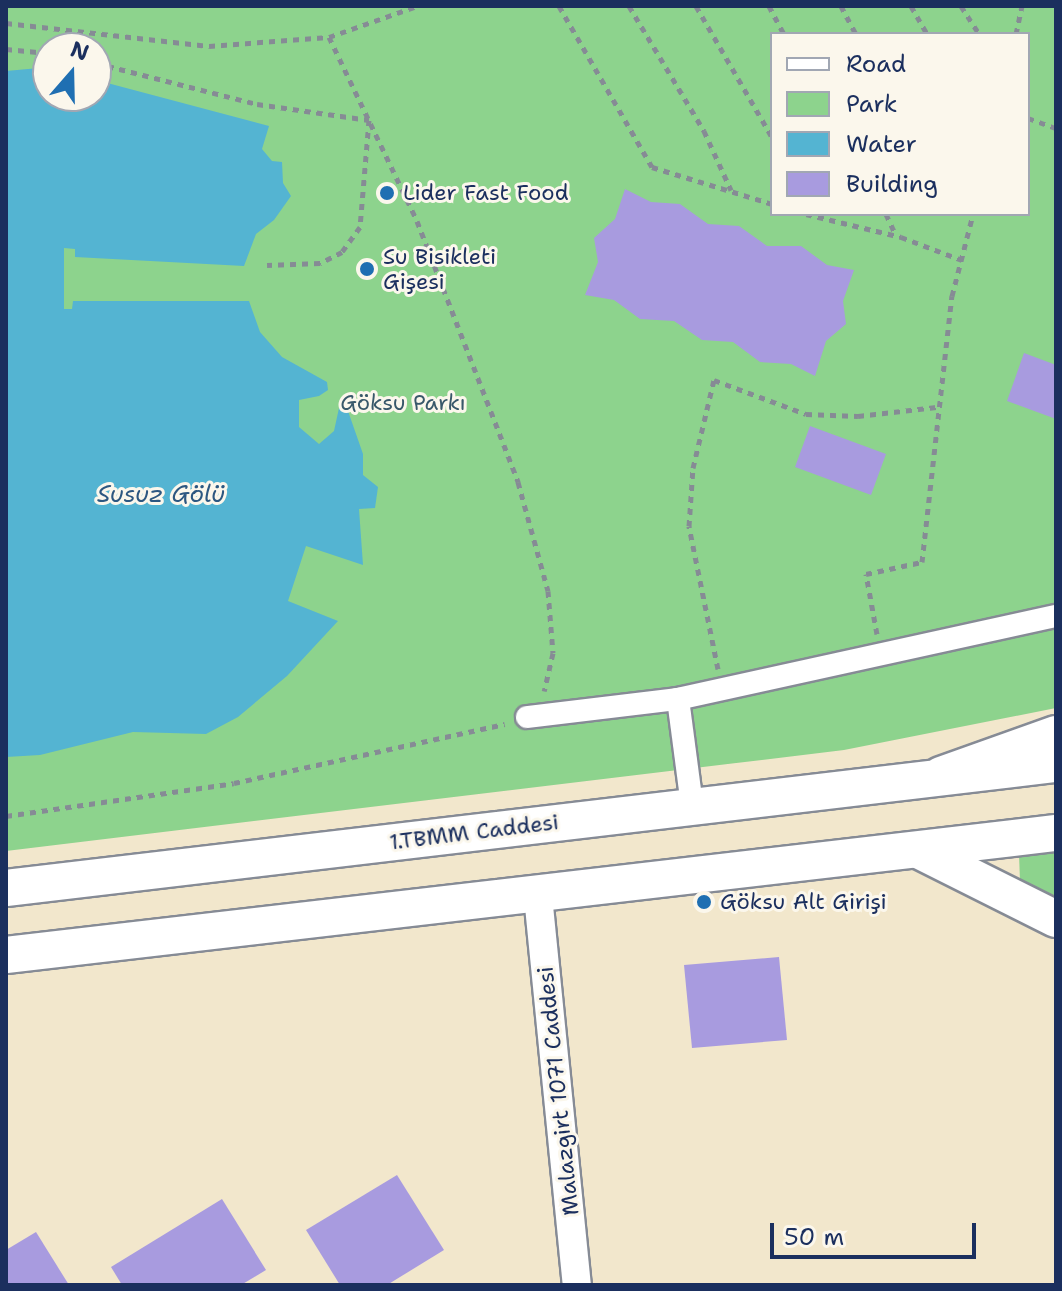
<!DOCTYPE html>
<html>
<head>
<meta charset="utf-8">
<style>
	body { margin:0 }
	#map { position:relative; width:1062px; height:1291px; overflow:hidden; background:#f2e7cc; font-family:"Shantell Sans",sans-serif }
	div>[style] { position:absolute }
	.green>* { inset:0; background:#8dd38d }
	.water>* { inset:0; background:#54b4d2 }
	.building>* { inset:0; background:#a89bdf }
	.path>* { height:5px; margin-top:-2.5px; transform-origin:0; background:repeating-linear-gradient(90deg,#868b95 0 6px,transparent 0 12px) }
	.roads { filter:drop-shadow(2px 0 #868b95) drop-shadow(-2px 0 #868b95) drop-shadow(0 2px #868b95) drop-shadow(0 -2px #868b95) }
	.minor>* { height:22px; margin:-11px; padding:0 11px; transform-origin:11px; border-radius:11px; background:#fff }
	.tertiary>* { height:28px; margin:-14px; padding:0 14px; transform-origin:14px; border-radius:14px; background:#fff }
	.primary>* { height:36px; margin:-18px; padding:0 18px; transform-origin:18px; border-radius:18px; background:#fff }
	.trunk>* { height:36px; margin:-18px; padding:0 18px; transform-origin:18px; border-radius:18px; background:#fff }
	.dots>* { width:22px; height:22px; translate:-50% -50%; box-sizing:border-box; border:4px solid #fbf7ec; border-radius:50% }
	span { translate:-50% -50%; white-space:nowrap; text-align:center; line-height:1.15; -webkit-text-stroke:6px #fbf7ec; paint-order:stroke }
	.poi-label { font-size:22px; color:#1b2f5e }
	.left { translate:0 -50%; text-align:left }
	.park-label { font-size:22px; color:#38586a }
	.street-label { font-size:22px; color:#1b2f5e }
	.water-label { font-size:24px; color:#2c5781; font-style:italic }
	.frame { position:absolute; inset:0; border:8px solid #1b2f5e; pointer-events:none }
	.legend { position:absolute; left:770px; top:32px; width:260px; height:184px; box-sizing:border-box; background:#fbf7ec; border:2px solid #a1a7b3; margin:0; padding:10px 14px; list-style:none; font-size:24px; color:#1b2f5e }
	.legend li { display:flex; align-items:center; gap:16px; height:40px }
	.legend b { width:40px; border:2px solid #a1a7b3 }
	.north { position:absolute; left:32px; top:32px; width:80px; height:80px; box-sizing:border-box; background:#fbf7ec; border:2px solid #a1a7b3; border-radius:50%; rotate:20deg; font-size:22px; font-weight:700; line-height:32px; text-align:center; color:#1b2f5e }
	.north::after { content:''; display:block; margin:auto; width:28px; height:36px; background:#1f6fb2; clip-path:polygon(50% 0,100% 100%,50% 72%,0 100%) }
	.scale { position:absolute; left:770px; top:1223px; width:206px; height:36px; box-sizing:border-box; border:4px solid #1b2f5e; border-top:0; padding-left:10px; font-size:24px; line-height:28px; white-space:nowrap; color:#1b2f5e; -webkit-text-stroke:6px #fbf7ec; paint-order:stroke }
</style>
</head>
<body>
<div id="map">
	<div class="green">
		<div style="clip-path:polygon(evenodd,6px 6px,1056px 6px,1056px 708px,844px 750px,6px 851px,6px 6px,772px 34px,1028px 34px,1028px 214px,772px 214px,772px 34px,6px 6px,48px 48px,96px 48px,96px 96px,48px 96px,48px 48px)"></div>
		<div style="clip-path:polygon(1056px 850px,1056px 897px,1020px 881px,1019px 854px)"></div>
	</div>
	<div class="water">
		<div style="clip-path:polygon(39px 68px,48px 69px,48px 96px,96px 96px,96px 80px,269px 126px,262px 149px,272px 161px,282px 162px,283px 183px,291px 196px,274px 220px,256px 234px,244px 266px,75px 257px,75px 249px,64px 248px,64px 309px,72px 309px,73px 301px,249px 301px,260px 332px,282px 357px,327px 382px,328px 390px,319px 396px,299px 400px,299px 427px,319px 444px,334px 431px,339px 408px,348px 411px,363px 454px,363px 475px,378px 487px,375px 508px,359px 509px,363px 565px,306px 546px,288px 601px,338px 621px,287px 676px,238px 717px,206px 734px,133px 732px,40px 755px,6px 757px,6px 71px)"></div>
	</div>
	<div class="building">
		<div style="clip-path:polygon(625px 189px,651px 202px,680px 204px,708px 224px,739px 226px,767px 246px,801px 246px,827px 265px,854px 270px,843px 301px,846px 324px,826px 341px,815px 376px,791px 364px,760px 362px,733px 342px,702px 340px,674px 321px,640px 319px,614px 300px,585px 295px,598px 262px,594px 238px,615px 219px)"></div>
		<div style="clip-path:polygon(1024px 353px,1056px 365px,1056px 419px,1007px 401px)"></div>
		<div style="clip-path:polygon(810px 426px,886px 454px,871px 495px,795px 467px)"></div>
		<div style="clip-path:polygon(779px 957px,787px 1040px,692px 1048px,684px 965px)"></div>
		<div style="clip-path:polygon(397px 1175px,444px 1250px,387px 1285px,340px 1285px,306px 1230px)"></div>
		<div style="clip-path:polygon(222px 1199px,266px 1270px,241px 1285px,122px 1285px,111px 1267px)"></div>
		<div style="clip-path:polygon(36px 1232px,69px 1285px,6px 1285px,6px 1250px)"></div>
	</div>
	<div class="path">
		<div style="left:559px;top:6px;width:186px;rotate:60deg"></div>
		<div style="left:652px;top:167px;width:126px;rotate:17.1deg"></div>
		<div style="left:629px;top:6px;width:146px;rotate:59deg"></div>
		<div style="left:704px;top:131px;width:65px;rotate:65.4deg"></div>
		<div style="left:696px;top:6px;width:151px;rotate:59.9deg"></div>
		<div style="left:769px;top:6px;width:32px;rotate:62deg"></div>
		<div style="left:841px;top:6px;width:32px;rotate:62deg"></div>
		<div style="left:911px;top:6px;width:32px;rotate:60deg"></div>
		<div style="left:961px;top:6px;width:33px;rotate:57deg"></div>
		<div style="left:6px;top:23px;width:204px;rotate:6.5deg"></div>
		<div style="left:209px;top:46px;width:120px;rotate:-4.3deg"></div>
		<div style="left:329px;top:37px;width:93px;rotate:-19.4deg"></div>
		<div style="left:1016px;top:34px;width:29px;rotate:-78deg"></div>
		<div style="left:329px;top:37px;width:204px;rotate:64.4deg"></div>
		<div style="left:417px;top:221px;width:280px;rotate:68.8deg"></div>
		<div style="left:518px;top:482px;width:113px;rotate:74.6deg"></div>
		<div style="left:548px;top:591px;width:62px;rotate:85.4deg"></div>
		<div style="left:553px;top:653px;width:39px;rotate:103deg"></div>
		<div style="left:6px;top:49px;width:42px;rotate:5.4deg"></div>
		<div style="left:96px;top:63px;width:166px;rotate:14.3deg"></div>
		<div style="left:257px;top:104px;width:113px;rotate:8.1deg"></div>
		<div style="left:369px;top:120px;width:107px;rotate:94.8deg"></div>
		<div style="left:360px;top:227px;width:31px;rotate:126deg"></div>
		<div style="left:342px;top:252px;width:25px;rotate:153deg"></div>
		<div style="left:320px;top:263px;width:53px;rotate:177.8deg"></div>
		<div style="left:1028px;top:118px;width:30px;rotate:20deg"></div>
		<div style="left:806px;top:214px;width:98px;rotate:13.6deg"></div>
		<div style="left:901px;top:237px;width:65px;rotate:20.7deg"></div>
		<div style="left:886px;top:214px;width:23px;rotate:65deg"></div>
		<div style="left:877px;top:634px;width:61px;rotate:-100.4deg"></div>
		<div style="left:866px;top:574px;width:57px;rotate:-12.1deg"></div>
		<div style="left:922px;top:562px;width:268px;rotate:-83.6deg"></div>
		<div style="left:952px;top:296px;width:85px;rotate:-75.6deg"></div>
		<div style="left:718px;top:669px;width:146px;rotate:-101.5deg"></div>
		<div style="left:689px;top:526px;width:58px;rotate:-86.1deg"></div>
		<div style="left:693px;top:468px;width:90px;rotate:-76.6deg"></div>
		<div style="left:714px;top:380px;width:98px;rotate:20.3deg"></div>
		<div style="left:806px;top:414px;width:52px;rotate:2.2deg"></div>
		<div style="left:858px;top:416px;width:79px;rotate:-6.6deg"></div>
		<div style="left:6px;top:816px;width:230px;rotate:-8.2deg"></div>
		<div style="left:234px;top:783px;width:277px;rotate:-12.3deg"></div>
	</div>
	<div class="roads">
		<div class="minor">
			<div style="left:678px;top:699px;width:107px;rotate:82.5deg"></div>
			<div style="left:527px;top:717px;width:152px;rotate:-6.8deg"></div>
			<div style="left:678px;top:699px;width:387px;rotate:-12.4deg"></div>
		</div>
		<div class="tertiary">
			<div style="left:538px;top:896px;width:391px;rotate:84.3deg"></div>
		</div>
		<div class="primary">
			<div style="left:6px;top:888px;width:1057px;rotate:-6.74deg"></div>
			<div style="left:6px;top:955px;width:1057px;rotate:-6.63deg"></div>
		</div>
		<div class="trunk">
			<div style="left:941px;top:775px;width:122px;rotate:-19.6deg"></div>
			<div style="left:918px;top:850px;width:154px;rotate:26.6deg"></div>
		</div>
	</div>
	<div class="dots">
		<div style="left:387px;top:193px;background:#1f6fb2"></div>
		<div style="left:367px;top:269px;background:#1f6fb2"></div>
		<div style="left:704px;top:902px;background:#1f6fb2"></div>
	</div>
	<div class="poi-label">
		<span class="left" style="left:403px;top:193px">Lider Fast Food</span>
		<span class="left" style="left:383px;top:269px">Su Bisikleti<br>Gişesi</span>
		<span class="left" style="left:720px;top:902px">Göksu Alt Girişi</span>
	</div>
	<div class="park-label">
		<span style="left:403px;top:403px">Göksu Parkı</span>
	</div>
	<div class="street-label">
		<span style="left:474px;top:832px;rotate:-7deg">1.TBMM Caddesi</span>
		<span style="left:558px;top:1091px;rotate:-96deg">Malazgirt 1071 Caddesi</span>
	</div>
	<div class="water-label">
		<span style="left:161px;top:495px">Susuz Gölü</span>
	</div>
	<div class="frame"></div>
	<ul class="legend">
	<li><b style="height:10px;background:#fff"></b>Road</li>
	<li><b style="height:22px;background:#8dd38d"></b>Park</li>
	<li><b style="height:22px;background:#54b4d2"></b>Water</li>
	<li><b style="height:22px;background:#a89bdf"></b>Building</li>
	</ul>
	<div class="north">N</div>
	<div class="scale">50 m</div>
</div>
</body>
</html>
